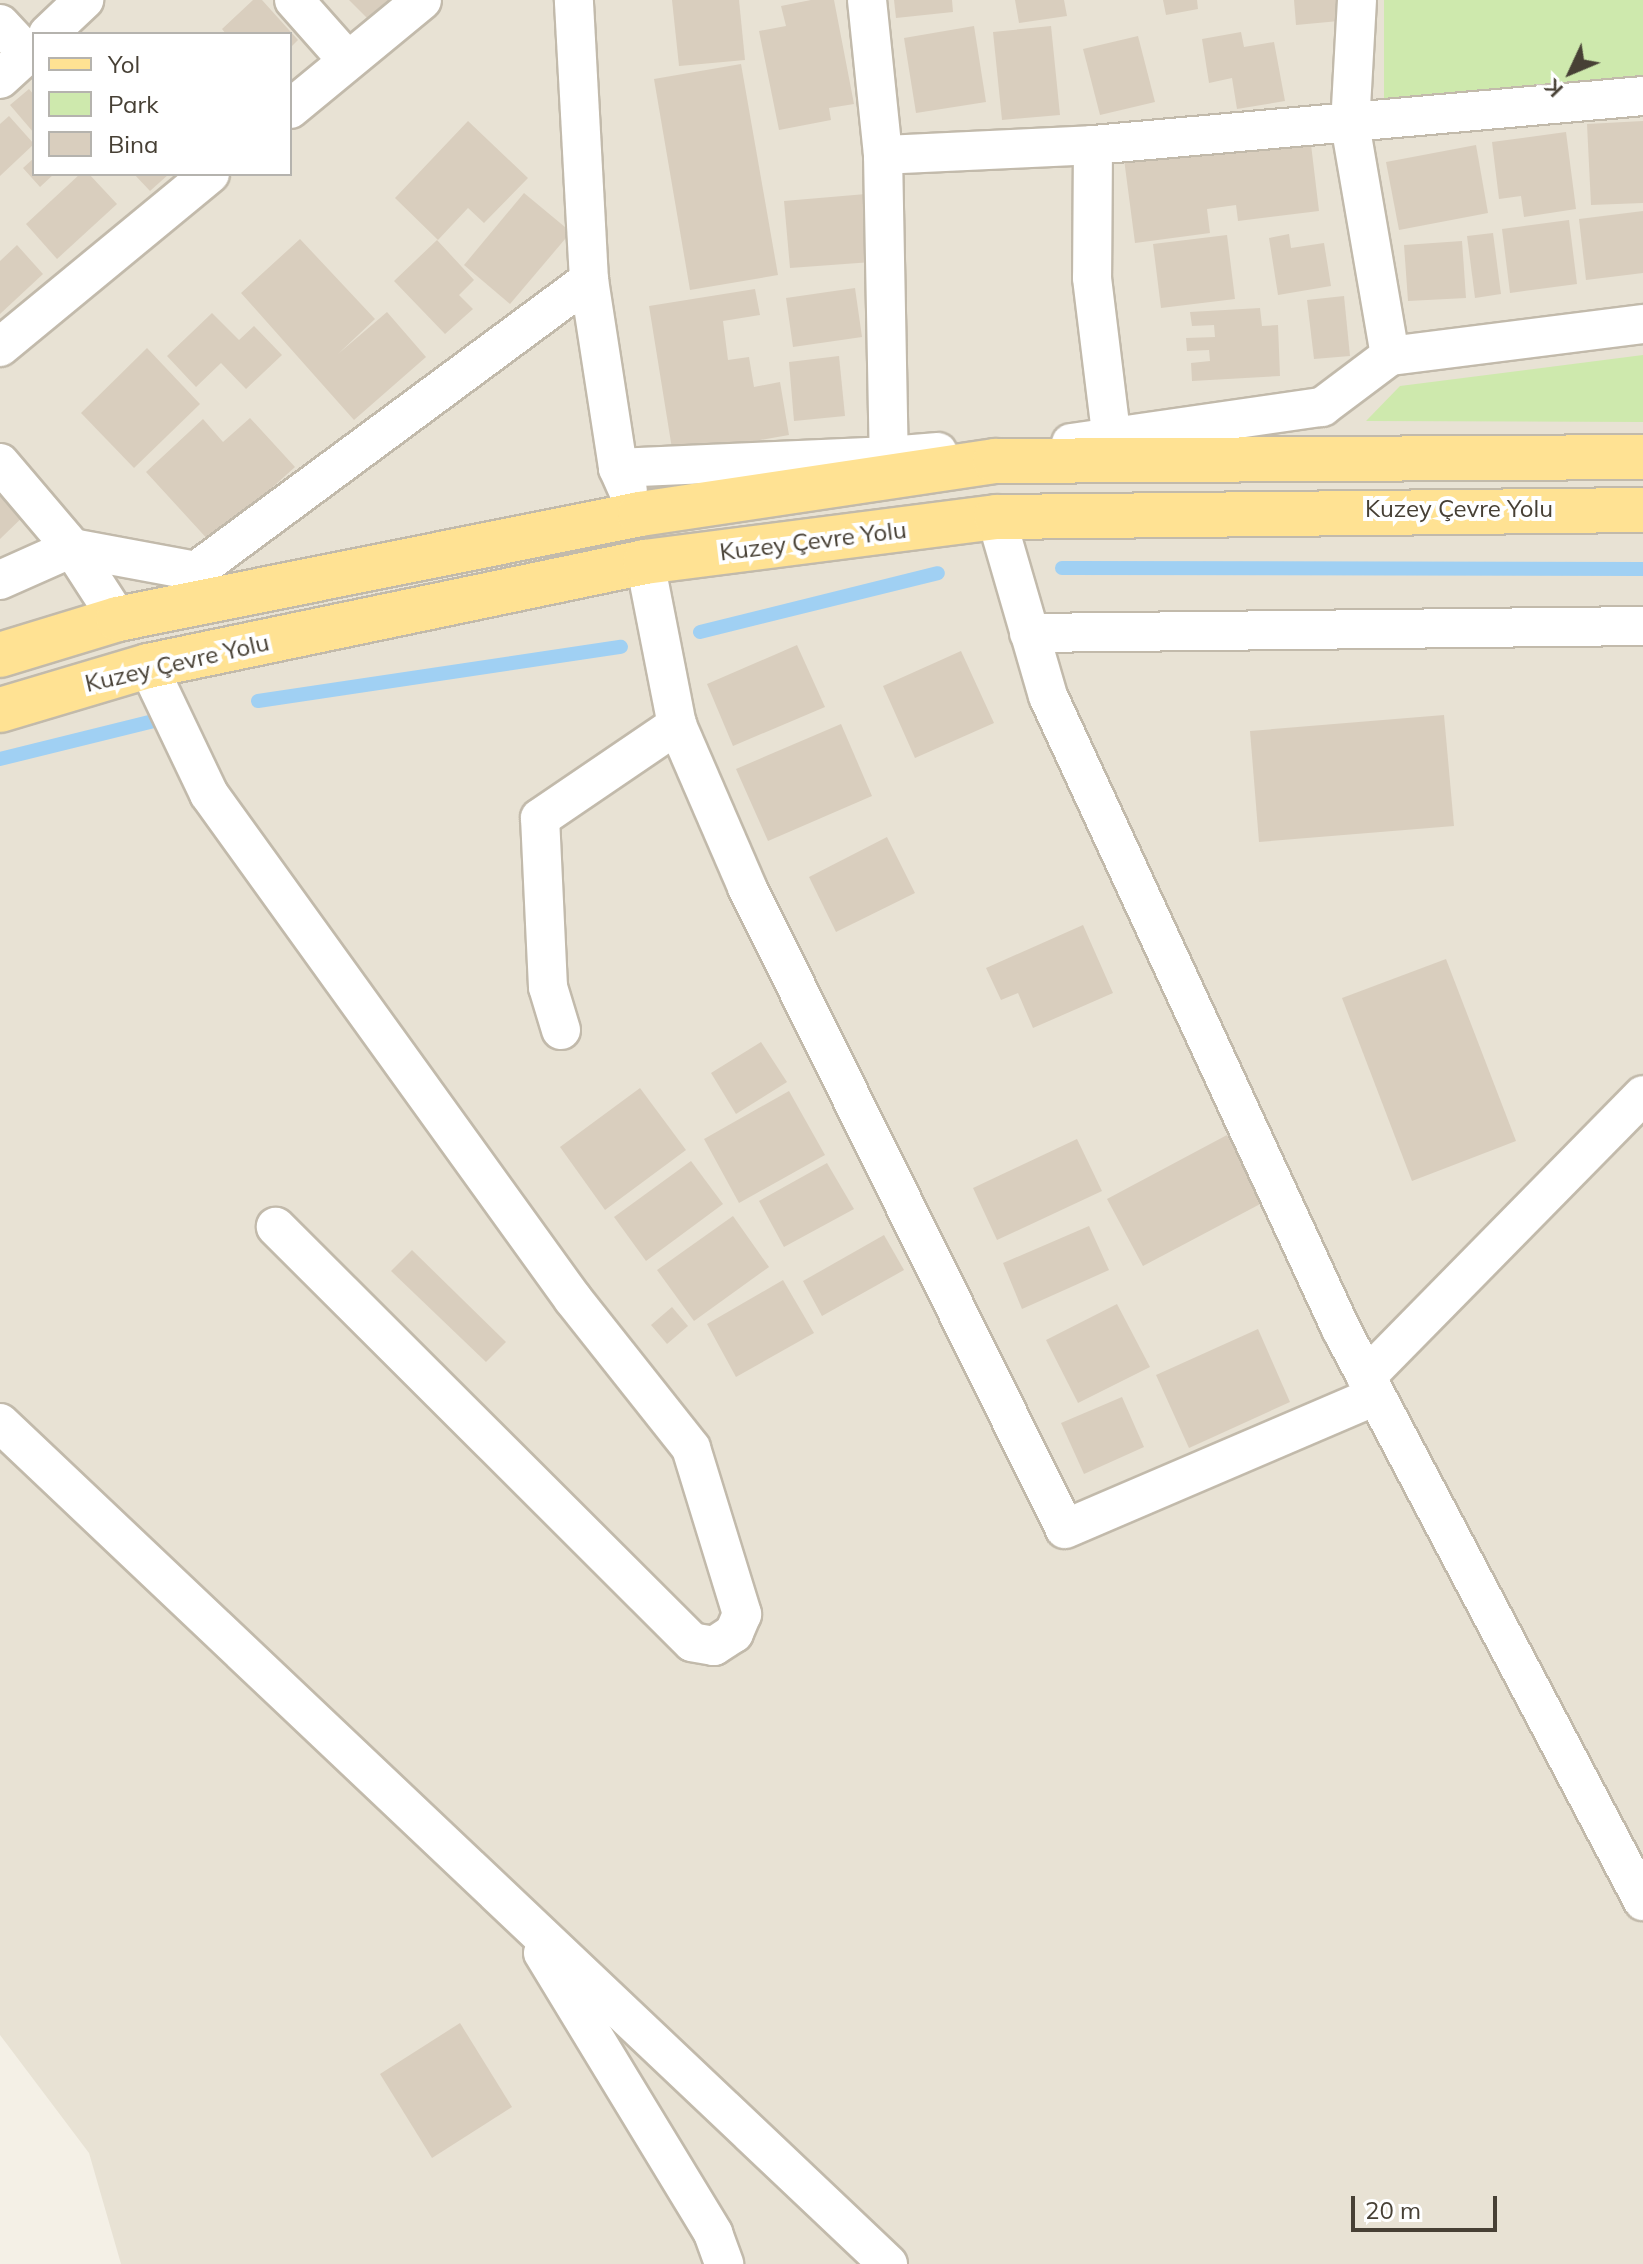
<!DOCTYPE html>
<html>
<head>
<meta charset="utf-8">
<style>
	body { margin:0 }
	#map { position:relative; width:1643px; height:2264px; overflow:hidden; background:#f4f0e6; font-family:Mulish,sans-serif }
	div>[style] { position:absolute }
	.residential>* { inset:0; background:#e8e2d4 }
	.green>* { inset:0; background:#cee9ad }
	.stream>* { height:14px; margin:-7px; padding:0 7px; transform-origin:7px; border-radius:7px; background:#a0d0f3 }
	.building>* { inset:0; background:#d9cebe }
	.roads { filter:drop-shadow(2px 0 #c2baab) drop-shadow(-2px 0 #c2baab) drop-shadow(0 2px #c2baab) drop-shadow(0 -2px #c2baab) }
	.minor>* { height:38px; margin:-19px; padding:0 19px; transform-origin:19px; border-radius:19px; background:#fff }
	.primary>* { height:44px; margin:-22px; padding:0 22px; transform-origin:22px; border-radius:22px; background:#ffe293 }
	span { translate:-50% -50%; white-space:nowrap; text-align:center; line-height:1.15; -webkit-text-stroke:8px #fff; paint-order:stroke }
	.street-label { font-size:24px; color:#474035 }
	.legend { position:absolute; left:32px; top:32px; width:260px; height:144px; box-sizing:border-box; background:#fff; border:2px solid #b5b3ae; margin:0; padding:10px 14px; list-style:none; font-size:24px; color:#474035 }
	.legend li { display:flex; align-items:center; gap:16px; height:40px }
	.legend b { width:40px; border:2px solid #b5b3ae }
	.north { position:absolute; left:1531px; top:32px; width:80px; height:80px; -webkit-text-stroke:6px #fff; paint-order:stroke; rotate:226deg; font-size:22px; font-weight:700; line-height:32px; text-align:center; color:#474035 }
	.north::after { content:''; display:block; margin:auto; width:28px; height:36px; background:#474035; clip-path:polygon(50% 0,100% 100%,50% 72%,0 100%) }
	.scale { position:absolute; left:1351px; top:2196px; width:146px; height:36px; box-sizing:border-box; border:4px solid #474035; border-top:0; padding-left:10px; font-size:24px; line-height:28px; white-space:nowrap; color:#474035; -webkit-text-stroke:6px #fff; paint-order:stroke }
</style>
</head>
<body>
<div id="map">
	<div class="residential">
		<div style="clip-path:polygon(evenodd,0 0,1643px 0,1643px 2264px,121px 2264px,89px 2153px,0 2035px,0 0,34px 34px,290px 34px,290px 174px,34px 174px,34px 34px)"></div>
	</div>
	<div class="green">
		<div style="clip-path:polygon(1384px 0,1643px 0,1643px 83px,1384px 106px)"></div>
		<div style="clip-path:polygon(1643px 355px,1643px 422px,1366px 421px,1400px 386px)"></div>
	</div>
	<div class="stream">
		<div style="left:1062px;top:568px;width:581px;rotate:0.1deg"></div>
		<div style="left:700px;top:632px;width:245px;rotate:-13.9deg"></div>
		<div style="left:258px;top:701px;width:367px;rotate:-8.5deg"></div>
		<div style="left:0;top:759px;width:163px;rotate:-13.9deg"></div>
	</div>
	<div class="building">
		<div style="clip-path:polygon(253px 0,262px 0,298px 40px,290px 48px,290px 34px,226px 34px,222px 29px)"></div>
		<div style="clip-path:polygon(349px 0,396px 0,372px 23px)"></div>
		<div style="clip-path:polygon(672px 0,739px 0,745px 60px,679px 66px)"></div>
		<div style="clip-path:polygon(811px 0,834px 0,854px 104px,829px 108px,831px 120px,779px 130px,759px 31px,786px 26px,781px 6px)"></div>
		<div style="clip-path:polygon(894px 0,952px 0,953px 12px,896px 18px)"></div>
		<div style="clip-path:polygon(1015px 0,1064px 0,1067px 16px,1019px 23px)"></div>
		<div style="clip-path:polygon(1163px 0,1197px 0,1198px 9px,1166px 15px)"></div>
		<div style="clip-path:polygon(1294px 0,1337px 0,1339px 21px,1296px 25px)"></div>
		<div style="clip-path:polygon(974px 26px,986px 102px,916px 113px,904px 38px)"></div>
		<div style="clip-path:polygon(1051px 26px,1060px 115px,1002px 120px,993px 32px)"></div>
		<div style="clip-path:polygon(1241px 32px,1244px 47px,1274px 42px,1285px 101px,1237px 109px,1232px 78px,1209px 83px,1202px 39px)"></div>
		<div style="clip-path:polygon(1138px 36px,1155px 102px,1100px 115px,1083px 49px)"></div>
		<div style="clip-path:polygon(741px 64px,778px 275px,690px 290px,654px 79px)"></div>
		<div style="clip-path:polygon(29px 89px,34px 95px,34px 133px,10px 105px)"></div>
		<div style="clip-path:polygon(9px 116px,34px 144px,0 176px,0 124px)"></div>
		<div style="clip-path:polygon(468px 121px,528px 178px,484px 223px,468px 208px,438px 240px,395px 198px)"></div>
		<div style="clip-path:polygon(1643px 121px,1643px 203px,1591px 205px,1587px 124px)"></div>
		<div style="clip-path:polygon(1566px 132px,1576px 209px,1524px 217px,1521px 196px,1499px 199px,1492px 142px)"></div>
		<div style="clip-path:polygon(1310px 136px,1319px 211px,1238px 221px,1236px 205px,1207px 209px,1210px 233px,1135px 243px,1124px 159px)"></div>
		<div style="clip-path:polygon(1476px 145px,1488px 213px,1399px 230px,1386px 162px)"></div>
		<div style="clip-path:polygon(34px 158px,34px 174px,54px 174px,40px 187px,23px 168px)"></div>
		<div style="clip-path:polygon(80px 174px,89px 174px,117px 204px,57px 259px,26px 224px)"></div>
		<div style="clip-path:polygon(134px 174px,169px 174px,150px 191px)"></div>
		<div style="clip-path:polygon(524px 193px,571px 232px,510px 304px,464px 265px)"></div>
		<div style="clip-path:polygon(866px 194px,872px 262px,790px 268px,784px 201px)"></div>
		<div style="clip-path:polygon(1643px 211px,1643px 273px,1586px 280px,1579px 219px)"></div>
		<div style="clip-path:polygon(1569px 220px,1577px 284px,1510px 293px,1502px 229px)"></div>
		<div style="clip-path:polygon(1493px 233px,1501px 294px,1475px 298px,1467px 236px)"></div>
		<div style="clip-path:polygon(1289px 234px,1291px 248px,1324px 243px,1331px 286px,1278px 295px,1269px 238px)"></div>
		<div style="clip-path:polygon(1227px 235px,1235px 299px,1161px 308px,1153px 244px)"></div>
		<div style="clip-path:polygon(300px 239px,375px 319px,338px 354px,387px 312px,426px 357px,354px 420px,241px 293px)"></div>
		<div style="clip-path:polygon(437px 240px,474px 280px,459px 295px,473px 309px,445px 334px,394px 281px)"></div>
		<div style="clip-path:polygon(1462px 241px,1466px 298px,1408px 301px,1404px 245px)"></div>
		<div style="clip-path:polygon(17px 245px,43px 274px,0 314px,0 261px)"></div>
		<div style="clip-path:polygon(855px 288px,862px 337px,793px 347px,786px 298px)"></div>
		<div style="clip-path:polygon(755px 289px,760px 315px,723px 321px,728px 360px,749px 357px,754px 387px,780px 382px,789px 435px,673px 455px,649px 306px)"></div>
		<div style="clip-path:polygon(1344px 296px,1350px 356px,1314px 359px,1307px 300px)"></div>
		<div style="clip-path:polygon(1260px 308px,1262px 326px,1278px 325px,1280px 376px,1192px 381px,1191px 363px,1210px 361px,1209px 350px,1187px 351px,1186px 338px,1215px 337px,1214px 325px,1192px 326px,1190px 312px)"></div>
		<div style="clip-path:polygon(212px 313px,239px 340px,254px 326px,282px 355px,246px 389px,221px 363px,196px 387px,167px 356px)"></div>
		<div style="clip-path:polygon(147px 348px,200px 404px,134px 468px,81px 413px)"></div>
		<div style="clip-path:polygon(839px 356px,845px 416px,794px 421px,789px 362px)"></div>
		<div style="clip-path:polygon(250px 418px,295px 467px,211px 543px,146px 472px,203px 419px,223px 442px)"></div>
		<div style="clip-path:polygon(0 476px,31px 509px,0 539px)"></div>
		<div style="clip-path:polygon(797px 645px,825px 707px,733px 746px,707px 684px)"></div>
		<div style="clip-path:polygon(961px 651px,994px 723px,915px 758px,883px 686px)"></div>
		<div style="clip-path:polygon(1444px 715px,1454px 826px,1259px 842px,1250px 731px)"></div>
		<div style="clip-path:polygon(841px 724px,872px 796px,768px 841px,736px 769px)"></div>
		<div style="clip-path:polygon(887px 837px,915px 893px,836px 932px,809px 877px)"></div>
		<div style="clip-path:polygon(1083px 925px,1113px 993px,1033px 1028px,1018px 993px,1001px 1000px,986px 968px)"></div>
		<div style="clip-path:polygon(1446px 959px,1516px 1141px,1412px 1181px,1342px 998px)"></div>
		<div style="clip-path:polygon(761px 1042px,787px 1082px,736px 1114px,711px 1073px)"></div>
		<div style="clip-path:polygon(640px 1088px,686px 1150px,605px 1210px,560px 1147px)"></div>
		<div style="clip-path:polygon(789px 1091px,825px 1155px,739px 1203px,704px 1139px)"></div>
		<div style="clip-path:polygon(1227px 1135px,1264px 1202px,1143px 1266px,1107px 1199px)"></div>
		<div style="clip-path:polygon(1077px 1139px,1102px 1191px,997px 1240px,973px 1188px)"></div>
		<div style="clip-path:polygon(691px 1161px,723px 1204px,646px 1261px,614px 1217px)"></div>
		<div style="clip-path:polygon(827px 1163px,854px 1209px,784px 1247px,759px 1201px)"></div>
		<div style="clip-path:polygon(733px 1216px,769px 1267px,694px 1321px,657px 1270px)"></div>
		<div style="clip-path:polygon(1089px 1226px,1109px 1270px,1022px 1309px,1003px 1263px)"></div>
		<div style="clip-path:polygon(884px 1235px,904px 1270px,822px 1316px,803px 1281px)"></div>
		<div style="clip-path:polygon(412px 1250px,506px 1342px,486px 1362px,391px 1271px)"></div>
		<div style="clip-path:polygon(783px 1280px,814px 1333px,736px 1377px,707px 1324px)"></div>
		<div style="clip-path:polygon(1117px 1304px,1150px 1367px,1078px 1403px,1046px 1340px)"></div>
		<div style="clip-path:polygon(672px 1307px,688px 1326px,667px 1344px,651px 1325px)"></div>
		<div style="clip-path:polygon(1258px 1329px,1290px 1402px,1189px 1448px,1156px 1375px)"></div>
		<div style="clip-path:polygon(1122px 1397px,1144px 1447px,1084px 1474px,1061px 1423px)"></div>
		<div style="clip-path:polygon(460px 2023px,512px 2107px,432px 2158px,380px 2074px)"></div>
	</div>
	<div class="roads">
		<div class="minor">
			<div style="left:294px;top:0;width:81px;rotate:48.5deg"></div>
			<div style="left:867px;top:0;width:156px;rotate:84.1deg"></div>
			<div style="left:883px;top:155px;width:301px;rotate:88.9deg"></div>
			<div style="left:889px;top:456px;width:49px;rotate:-4.7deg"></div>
			<div style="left:1357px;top:0;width:124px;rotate:93.2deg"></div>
			<div style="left:1350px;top:124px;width:235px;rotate:80.2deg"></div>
			<div style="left:0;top:24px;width:41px;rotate:47deg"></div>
			<div style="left:48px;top:34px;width:50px;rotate:-43.4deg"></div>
			<div style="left:0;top:79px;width:46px;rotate:-42.4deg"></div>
			<div style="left:290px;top:109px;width:171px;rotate:-39.5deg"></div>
			<div style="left:1093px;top:145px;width:133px;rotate:90.4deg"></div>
			<div style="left:1092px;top:278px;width:163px;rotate:83deg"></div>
			<div style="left:883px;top:155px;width:210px;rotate:-2.7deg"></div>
			<div style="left:1093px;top:145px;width:552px;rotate:-5.09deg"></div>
			<div style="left:589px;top:280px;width:190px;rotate:81.2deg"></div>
			<div style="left:618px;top:468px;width:24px;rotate:66deg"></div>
			<div style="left:0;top:347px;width:272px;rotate:-39.5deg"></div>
			<div style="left:1071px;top:443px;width:254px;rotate:-8.2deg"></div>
			<div style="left:1322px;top:407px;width:85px;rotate:-36.9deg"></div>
			<div style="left:1390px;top:356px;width:255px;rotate:-7.2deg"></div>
			<div style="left:0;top:463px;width:111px;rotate:49.7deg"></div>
			<div style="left:72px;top:548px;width:126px;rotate:10.5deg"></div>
			<div style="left:196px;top:571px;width:489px;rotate:-36.5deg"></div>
			<div style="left:589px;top:280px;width:280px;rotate:-93.1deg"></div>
			<div style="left:618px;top:468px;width:271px;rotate:-2.5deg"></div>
			<div style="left:996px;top:517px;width:186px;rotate:73.8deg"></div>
			<div style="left:1048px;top:696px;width:698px;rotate:65.16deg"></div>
			<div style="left:1341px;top:1329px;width:647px;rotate:62.17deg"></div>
			<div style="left:645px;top:562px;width:166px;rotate:78.9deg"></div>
			<div style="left:677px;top:725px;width:176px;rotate:66.6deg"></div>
			<div style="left:747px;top:887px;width:716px;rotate:63.65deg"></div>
			<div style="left:1065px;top:1529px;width:337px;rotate:-23.2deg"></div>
			<div style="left:0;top:580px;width:79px;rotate:-24deg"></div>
			<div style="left:72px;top:548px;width:85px;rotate:57.1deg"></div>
			<div style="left:1029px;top:633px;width:614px;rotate:-0.65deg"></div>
			<div style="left:148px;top:666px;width:142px;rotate:64.5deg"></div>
			<div style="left:209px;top:794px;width:623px;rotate:54.22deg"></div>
			<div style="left:573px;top:1299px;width:190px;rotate:51.6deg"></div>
			<div style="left:691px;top:1448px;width:174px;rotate:72.9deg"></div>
			<div style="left:742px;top:1614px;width:21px;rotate:113deg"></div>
			<div style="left:734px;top:1633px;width:24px;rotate:147deg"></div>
			<div style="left:714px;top:1646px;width:22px;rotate:-170deg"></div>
			<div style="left:692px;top:1642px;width:588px;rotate:-135.07deg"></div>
			<div style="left:561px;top:1030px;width:45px;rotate:-106.8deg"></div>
			<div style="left:548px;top:987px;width:169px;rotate:-92.7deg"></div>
			<div style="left:540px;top:818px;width:166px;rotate:-34.2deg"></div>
			<div style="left:1366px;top:1377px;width:395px;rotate:-45.5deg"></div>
			<div style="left:0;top:1423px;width:1223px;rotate:43.44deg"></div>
			<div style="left:543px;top:1953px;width:328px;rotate:58.7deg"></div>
			<div style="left:713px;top:2233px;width:33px;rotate:70deg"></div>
		</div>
		<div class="primary">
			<div style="left:0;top:655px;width:123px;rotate:-17deg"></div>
			<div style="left:118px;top:619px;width:532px;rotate:-11.37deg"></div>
			<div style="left:640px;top:514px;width:359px;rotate:-8.5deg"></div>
			<div style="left:995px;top:461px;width:648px;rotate:-0.35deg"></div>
			<div style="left:0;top:710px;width:154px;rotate:-16.6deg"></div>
			<div style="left:148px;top:666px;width:508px;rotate:-11.82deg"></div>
			<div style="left:645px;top:562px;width:354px;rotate:-7.3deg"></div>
			<div style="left:996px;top:517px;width:647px;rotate:-0.62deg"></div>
		</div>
	</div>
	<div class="street-label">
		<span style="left:1459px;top:509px">Kuzey Çevre Yolu</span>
		<span style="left:813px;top:541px;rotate:-7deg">Kuzey Çevre Yolu</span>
		<span style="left:177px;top:663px;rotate:-13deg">Kuzey Çevre Yolu</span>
	</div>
	<ul class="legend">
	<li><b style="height:10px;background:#ffe293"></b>Yol</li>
	<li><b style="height:22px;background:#cee9ad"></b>Park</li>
	<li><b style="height:22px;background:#d9cebe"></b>Bina</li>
	</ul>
	<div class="north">K</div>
	<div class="scale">20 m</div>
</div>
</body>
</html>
